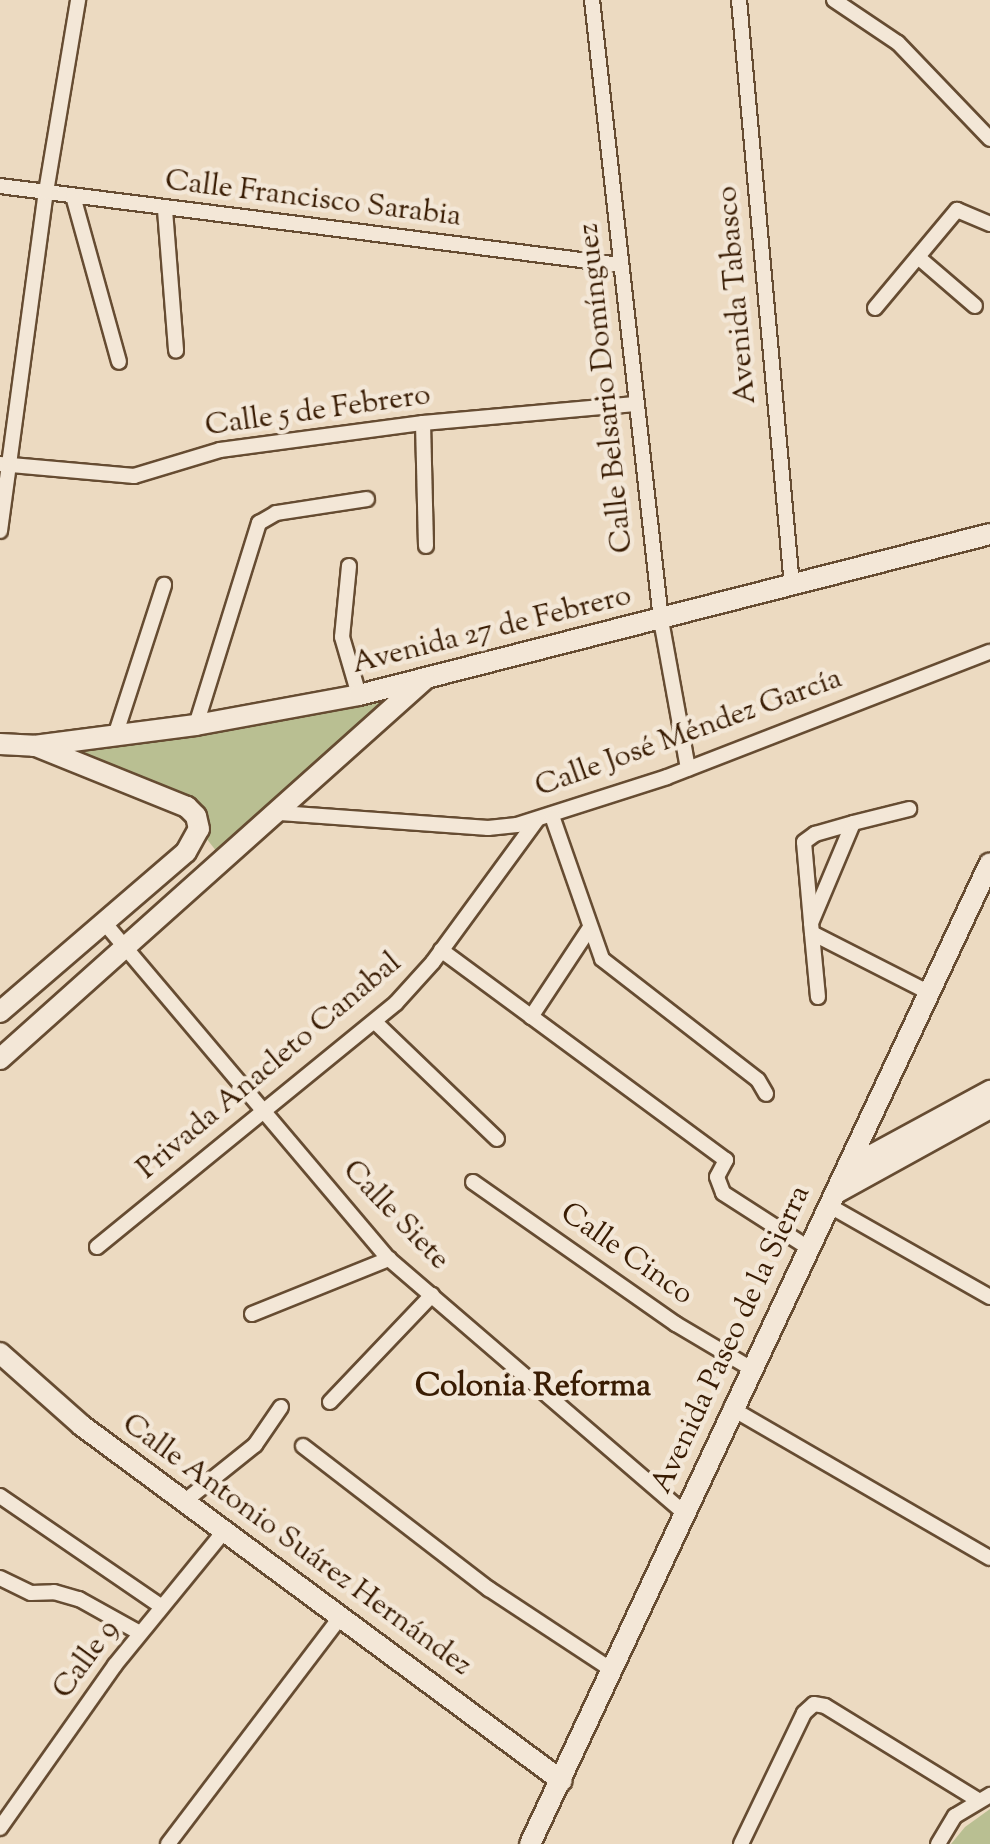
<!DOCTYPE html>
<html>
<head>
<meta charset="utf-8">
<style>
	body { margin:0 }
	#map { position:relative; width:990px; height:1844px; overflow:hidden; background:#ecdac1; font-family:"Sorts Mill Goudy",serif }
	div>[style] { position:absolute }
	.green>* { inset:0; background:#b9bf92 }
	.roads { filter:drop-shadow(2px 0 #664c32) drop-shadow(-2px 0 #664c32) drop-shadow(0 2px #664c32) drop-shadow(0 -2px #664c32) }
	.street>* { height:14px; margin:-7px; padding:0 7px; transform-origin:7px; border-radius:7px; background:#f3e7d7 }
	.secondary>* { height:20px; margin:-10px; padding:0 10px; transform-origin:10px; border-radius:10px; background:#f3e7d7 }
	span { translate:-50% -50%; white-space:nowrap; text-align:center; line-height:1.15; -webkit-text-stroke:9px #f3e7d7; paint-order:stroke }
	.street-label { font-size:30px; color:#391c03 }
	.neighbourhood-label { font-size:32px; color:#391c03; font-weight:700 }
</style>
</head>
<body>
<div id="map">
	<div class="green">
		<div style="clip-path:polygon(427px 677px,224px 861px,199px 829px,196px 816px,34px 746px)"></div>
		<div style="clip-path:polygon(990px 1809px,990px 1844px,951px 1844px,965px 1827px)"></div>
	</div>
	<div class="roads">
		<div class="street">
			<div style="left:592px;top:0;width:624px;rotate:83.65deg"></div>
			<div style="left:661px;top:620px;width:151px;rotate:79.7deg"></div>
			<div style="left:739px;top:0;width:588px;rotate:84.83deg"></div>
			<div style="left:834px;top:0;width:77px;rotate:33.9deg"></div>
			<div style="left:898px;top:43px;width:133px;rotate:46.2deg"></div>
			<div style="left:0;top:186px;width:625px;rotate:7.26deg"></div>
			<div style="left:73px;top:196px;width:172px;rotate:74.5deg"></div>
			<div style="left:165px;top:210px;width:141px;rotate:85.5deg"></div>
			<div style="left:918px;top:257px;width:75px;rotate:40.7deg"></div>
			<div style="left:875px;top:308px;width:128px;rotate:-50.1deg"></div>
			<div style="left:957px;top:210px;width:36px;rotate:23deg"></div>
			<div style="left:423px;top:423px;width:123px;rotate:88.6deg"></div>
			<div style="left:0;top:464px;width:135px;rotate:5.1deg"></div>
			<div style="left:134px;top:476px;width:90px;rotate:-16.8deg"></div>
			<div style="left:220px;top:450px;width:205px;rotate:-7.6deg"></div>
			<div style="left:423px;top:423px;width:213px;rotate:-5.1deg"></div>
			<div style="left:0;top:531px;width:342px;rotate:-82.3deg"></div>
			<div style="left:46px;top:192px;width:195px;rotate:-80.5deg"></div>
			<div style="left:349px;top:566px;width:71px;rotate:95.6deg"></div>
			<div style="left:342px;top:637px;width:60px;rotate:73.7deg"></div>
			<div style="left:196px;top:725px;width:212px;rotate:-72.7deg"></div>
			<div style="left:259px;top:523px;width:20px;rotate:-30deg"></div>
			<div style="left:276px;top:513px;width:92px;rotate:-8.7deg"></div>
			<div style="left:115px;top:736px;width:159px;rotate:-72deg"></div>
			<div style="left:280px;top:813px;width:209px;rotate:4.1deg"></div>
			<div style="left:488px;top:828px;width:29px;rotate:-6deg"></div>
			<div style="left:517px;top:825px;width:157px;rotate:-17.7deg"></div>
			<div style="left:667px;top:777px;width:346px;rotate:-21.2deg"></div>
			<div style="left:552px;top:816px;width:151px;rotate:70.7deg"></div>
			<div style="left:602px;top:959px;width:197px;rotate:37.8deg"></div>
			<div style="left:758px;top:1080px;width:16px;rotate:60deg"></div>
			<div style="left:103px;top:921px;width:443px;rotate:49.8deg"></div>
			<div style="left:389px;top:1259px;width:389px;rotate:40.7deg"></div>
			<div style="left:811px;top:922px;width:80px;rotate:-95deg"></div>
			<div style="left:804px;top:842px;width:14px;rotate:-36deg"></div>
			<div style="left:815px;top:834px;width:40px;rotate:-16deg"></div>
			<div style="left:812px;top:933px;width:130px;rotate:27deg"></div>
			<div style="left:441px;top:950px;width:354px;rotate:36.4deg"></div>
			<div style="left:726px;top:1160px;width:19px;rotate:118deg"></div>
			<div style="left:717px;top:1177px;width:17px;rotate:69deg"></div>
			<div style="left:723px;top:1193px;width:100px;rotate:32.7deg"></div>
			<div style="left:818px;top:997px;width:74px;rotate:-95.4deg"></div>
			<div style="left:811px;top:923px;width:108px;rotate:-67.2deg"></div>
			<div style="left:853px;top:823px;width:58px;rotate:-14deg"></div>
			<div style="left:531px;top:1017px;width:105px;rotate:-56.6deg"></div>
			<div style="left:375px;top:1022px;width:169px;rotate:43.8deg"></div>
			<div style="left:473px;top:1182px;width:248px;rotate:35deg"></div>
			<div style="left:676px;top:1324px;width:86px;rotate:30.7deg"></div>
			<div style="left:828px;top:1205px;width:186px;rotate:29.6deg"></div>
			<div style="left:97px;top:1247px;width:386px;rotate:-39.2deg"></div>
			<div style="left:396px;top:1003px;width:55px;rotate:-47.9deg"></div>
			<div style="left:433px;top:962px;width:176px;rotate:-53.8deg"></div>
			<div style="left:252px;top:1314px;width:148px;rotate:-21.9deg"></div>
			<div style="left:330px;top:1402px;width:148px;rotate:-46.4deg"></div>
			<div style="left:731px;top:1408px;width:299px;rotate:30.1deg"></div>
			<div style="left:303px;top:1446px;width:235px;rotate:37.6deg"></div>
			<div style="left:489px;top:1589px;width:147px;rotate:33.4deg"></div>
			<div style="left:0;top:1496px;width:196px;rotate:34.4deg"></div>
			<div style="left:185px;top:1501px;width:90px;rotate:-38.7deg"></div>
			<div style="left:255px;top:1445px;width:46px;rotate:-55.6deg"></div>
			<div style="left:0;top:1578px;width:34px;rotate:26deg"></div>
			<div style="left:31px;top:1593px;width:23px;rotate:-2deg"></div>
			<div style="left:54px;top:1592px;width:26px;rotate:16deg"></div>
			<div style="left:79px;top:1599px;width:70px;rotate:29.1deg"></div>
			<div style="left:0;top:1828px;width:199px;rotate:-54.8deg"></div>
			<div style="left:115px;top:1665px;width:174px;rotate:-50.8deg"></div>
			<div style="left:168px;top:1844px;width:285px;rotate:-52.8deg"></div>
			<div style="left:741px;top:1844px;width:145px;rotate:-64.3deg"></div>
			<div style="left:804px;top:1713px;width:13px;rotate:-42deg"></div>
			<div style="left:814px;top:1704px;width:11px;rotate:10deg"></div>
			<div style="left:825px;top:1706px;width:180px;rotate:31.6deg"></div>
			<div style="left:938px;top:1844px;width:33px;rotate:-59deg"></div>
			<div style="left:955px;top:1816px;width:41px;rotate:-31deg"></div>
		</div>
		<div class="secondary">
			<div style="left:0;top:744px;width:34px;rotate:3deg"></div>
			<div style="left:34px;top:746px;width:163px;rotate:-7.4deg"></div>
			<div style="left:196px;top:725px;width:166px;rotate:-10.4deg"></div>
			<div style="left:359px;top:695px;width:651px;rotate:-14.31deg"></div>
			<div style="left:0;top:1012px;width:245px;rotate:-40.7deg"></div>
			<div style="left:186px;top:852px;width:26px;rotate:-61deg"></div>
			<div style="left:199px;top:829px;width:13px;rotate:-103deg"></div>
			<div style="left:196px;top:816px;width:13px;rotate:-135deg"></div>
			<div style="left:187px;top:807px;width:163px;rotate:-158deg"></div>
			<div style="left:0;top:1059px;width:569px;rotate:-41.79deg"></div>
			<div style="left:848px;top:1168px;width:162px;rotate:-28.5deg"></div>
			<div style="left:836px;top:1193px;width:176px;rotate:-28.9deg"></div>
			<div style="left:0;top:1353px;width:108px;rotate:41.6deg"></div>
			<div style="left:81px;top:1425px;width:598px;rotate:36.51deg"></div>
			<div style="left:530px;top:1844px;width:1083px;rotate:-64.88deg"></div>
		</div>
	</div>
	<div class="street-label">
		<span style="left:313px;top:200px;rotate:7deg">Calle Francisco Sarabia</span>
		<span style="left:738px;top:295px;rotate:-95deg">Avenida Tabasco</span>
		<span style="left:607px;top:388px;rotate:-96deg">Calle Belsario Domínguez</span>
		<span style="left:318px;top:412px;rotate:-8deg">Calle 5 de Febrero</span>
		<span style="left:492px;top:631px;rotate:-14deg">Avenida 27 de Febrero</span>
		<span style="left:689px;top:734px;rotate:-20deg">Calle José Méndez García</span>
		<span style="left:270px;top:1067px;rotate:-40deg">Privada Anacleto Canabal</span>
		<span style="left:395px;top:1216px;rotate:46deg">Calle Siete</span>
		<span style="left:626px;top:1255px;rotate:35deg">Calle Cinco</span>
		<span style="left:732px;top:1340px;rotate:-65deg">Avenida Paseo de la Sierra</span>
		<span style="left:296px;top:1546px;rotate:36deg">Calle Antonio Suárez Hernández</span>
		<span style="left:87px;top:1660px;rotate:-54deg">Calle 9</span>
	</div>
	<div class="neighbourhood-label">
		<span style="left:533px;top:1387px">Colonia Reforma</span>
	</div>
</div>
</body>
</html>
